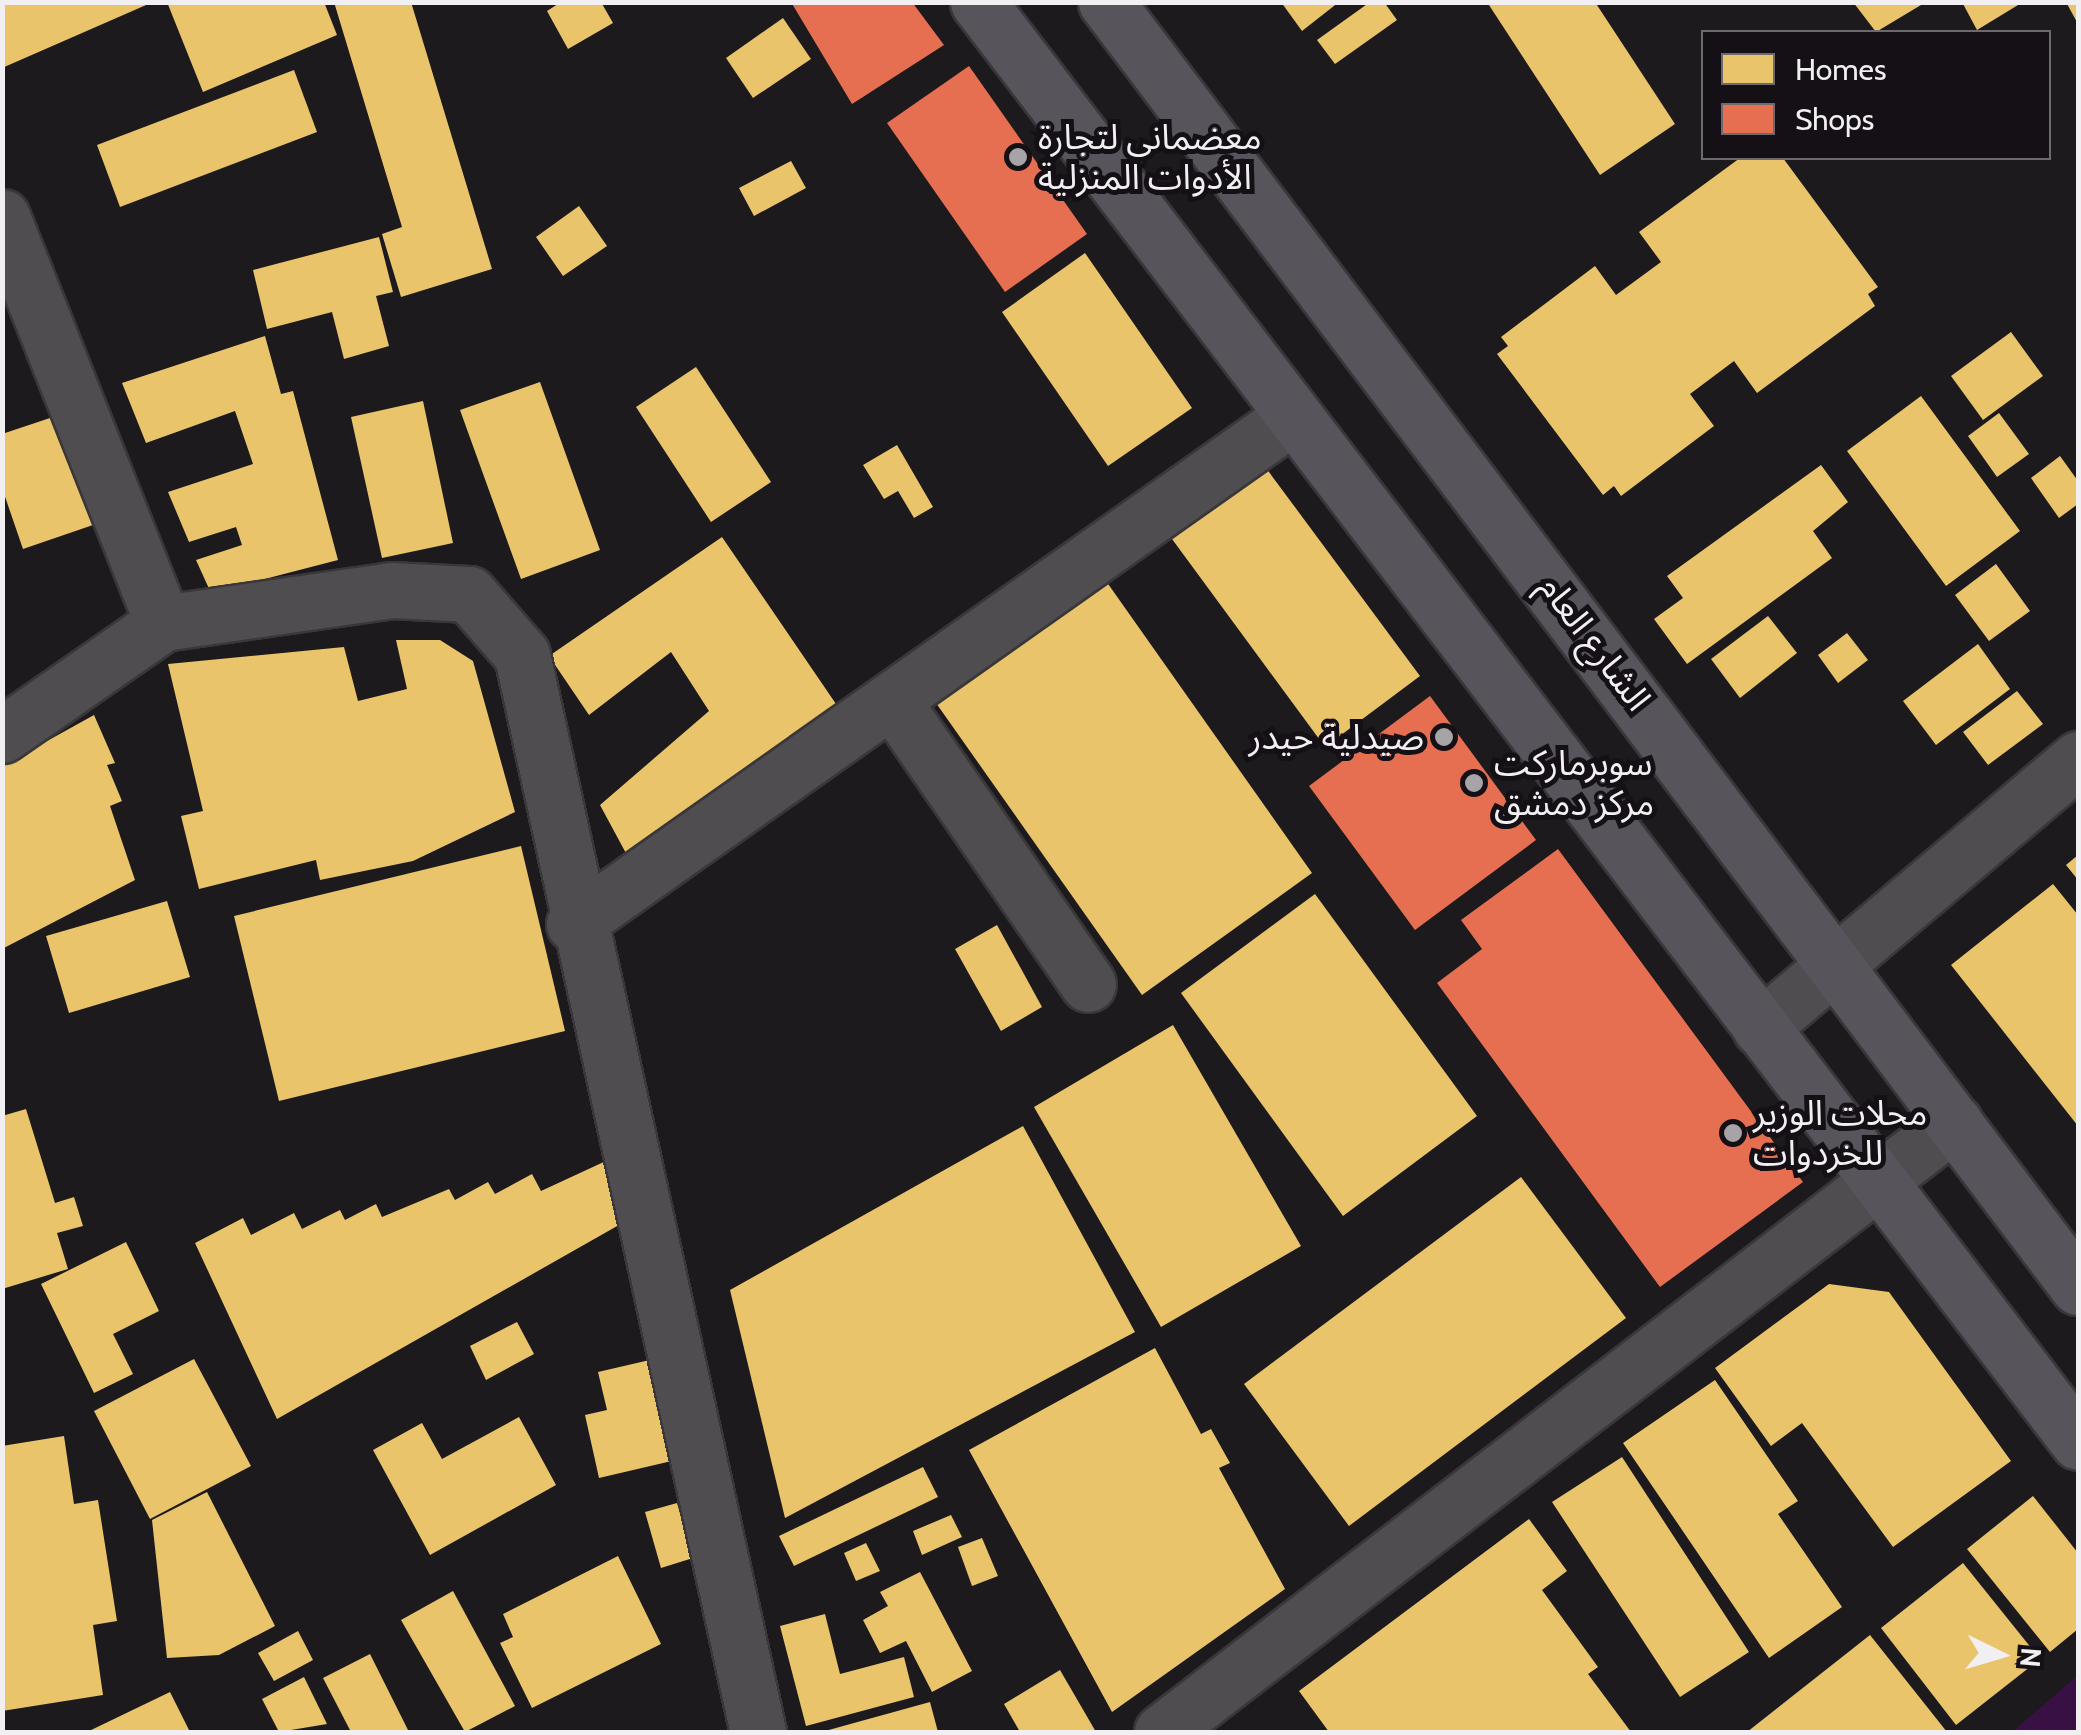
<!DOCTYPE html>
<html>
<head>
<meta charset="utf-8">
<style>
	body { margin:0 }
	#map { position:relative; width:2081px; height:1735px; overflow:hidden; background:#1c1a1d; font-family:Cabin,"Noto Sans Arabic",sans-serif }
	div>[style] { position:absolute }
	.green>* { inset:0; background:#381043 }
	.homes>* { inset:0; background:#e9c46a }
	.shops>* { inset:0; background:#e76f51 }
	.roads { filter:drop-shadow(2px 0 #39373a) drop-shadow(-2px 0 #39373a) drop-shadow(0 2px #39373a) drop-shadow(0 -2px #39373a) }
	.minor>* { height:55px; margin:-27.5px; padding:0 27.5px; transform-origin:27.5px; border-radius:27.5px; background:#4f4d50 }
	.major>* { height:55px; margin:-27.5px; padding:0 27.5px; transform-origin:27.5px; border-radius:27.5px; background:#58545b }
	.dots>* { width:28px; height:28px; translate:-50% -50%; box-sizing:border-box; border:5px solid #141015; border-radius:50% }
	span { translate:-50% -50%; white-space:nowrap; text-align:center; line-height:1.15; -webkit-text-stroke:10px #141015; paint-order:stroke }
	.poi-label { font-size:35px; color:#f2eff3 }
	.left { translate:0 -50%; text-align:left }
	.right { translate:-100% -50%; text-align:right }
	.street-label { font-size:35px; color:#f2eff3 }
	.frame { position:absolute; inset:0; border:5px solid #f2eff3; pointer-events:none }
	.legend { position:absolute; left:1701px; top:30px; width:350px; height:130px; box-sizing:border-box; background:#141015; border:2px solid #6d696e; margin:0; padding:12px 18px; list-style:none; font-size:30px; color:#f2eff3 }
	.legend li { display:flex; align-items:center; gap:20px; height:50px }
	.legend b { width:50px; border:2px solid #6d696e }
	.north { position:absolute; left:1951px; top:1605px; width:100px; height:100px; -webkit-text-stroke:8px #141015; paint-order:stroke; rotate:95deg; font-size:28px; font-weight:700; line-height:40px; text-align:center; color:#f2eff3 }
	.north::after { content:''; display:block; margin:auto; width:35px; height:45px; background:#f2eff3; clip-path:polygon(50% 0,100% 100%,50% 72%,0 100%) }
</style>
</head>
<body>
<div id="map">
	<div class="green">
		<div style="clip-path:polygon(2078px 1675px,2078px 1732px,2012px 1732px)"></div>
	</div>
	<div class="homes">
		<div style="clip-path:polygon(2px 2px,153px 2px,2px 68px)"></div>
		<div style="clip-path:polygon(167px 2px,324px 2px,337px 35px,203px 92px)"></div>
		<div style="clip-path:polygon(334px 2px,411px 2px,492px 269px,401px 297px,382px 234px,402px 227px)"></div>
		<div style="clip-path:polygon(561px 2px,601px 2px,613px 23px,568px 49px,547px 11px)"></div>
		<div style="clip-path:polygon(1281px 2px,1339px 2px,1302px 31px)"></div>
		<div style="clip-path:polygon(1370px 2px,1384px 2px,1397px 20px,1335px 64px,1317px 40px)"></div>
		<div style="clip-path:polygon(1487px 2px,1595px 2px,1675px 124px,1600px 175px)"></div>
		<div style="clip-path:polygon(1853px 2px,1926px 2px,1876px 32px)"></div>
		<div style="clip-path:polygon(1962px 2px,2023px 2px,1977px 30px)"></div>
		<div style="clip-path:polygon(2066px 2px,2078px 2px,2078px 24px)"></div>
		<div style="clip-path:polygon(783px 18px,811px 59px,753px 98px,726px 58px)"></div>
		<div style="clip-path:polygon(294px 70px,317px 132px,120px 207px,97px 145px)"></div>
		<div style="clip-path:polygon(1740px 158px,1783px 158px,1878px 287px,1868px 294px,1875px 306px,1757px 393px,1734px 361px,1690px 394px,1714px 426px,1621px 496px,1614px 486px,1603px 495px,1497px 354px,1508px 346px,1501px 337px,1595px 266px,1616px 295px,1661px 262px,1639px 232px)"></div>
		<div style="clip-path:polygon(791px 161px,806px 188px,754px 216px,739px 188px)"></div>
		<div style="clip-path:polygon(579px 206px,607px 246px,563px 276px,536px 237px)"></div>
		<div style="clip-path:polygon(379px 237px,393px 292px,376px 296px,389px 346px,344px 359px,332px 312px,267px 329px,253px 270px)"></div>
		<div style="clip-path:polygon(1085px 253px,1192px 408px,1108px 466px,1002px 312px)"></div>
		<div style="clip-path:polygon(2011px 332px,2043px 376px,1983px 420px,1951px 376px)"></div>
		<div style="clip-path:polygon(265px 336px,281px 394px,293px 391px,338px 560px,211px 593px,196px 560px,242px 545px,236px 527px,189px 542px,168px 492px,253px 464px,235px 411px,146px 443px,122px 383px)"></div>
		<div style="clip-path:polygon(696px 367px,771px 482px,711px 522px,636px 407px)"></div>
		<div style="clip-path:polygon(540px 382px,600px 550px,521px 579px,460px 410px)"></div>
		<div style="clip-path:polygon(1921px 396px,2020px 531px,1946px 586px,1847px 451px)"></div>
		<div style="clip-path:polygon(423px 401px,453px 543px,382px 558px,351px 417px)"></div>
		<div style="clip-path:polygon(1999px 413px,2029px 454px,1997px 477px,1968px 436px)"></div>
		<div style="clip-path:polygon(56px 416px,93px 525px,23px 549px,2px 488px,2px 434px)"></div>
		<div style="clip-path:polygon(897px 445px,933px 507px,914px 518px,898px 491px,884px 499px,863px 465px)"></div>
		<div style="clip-path:polygon(2060px 456px,2078px 481px,2078px 504px,2059px 518px,2031px 478px)"></div>
		<div style="clip-path:polygon(1821px 465px,1848px 502px,1813px 531px,1832px 558px,1687px 664px,1654px 619px,1683px 598px,1667px 576px)"></div>
		<div style="clip-path:polygon(1266px 468px,1420px 676px,1325px 747px,1172px 539px)"></div>
		<div style="clip-path:polygon(722px 537px,836px 704px,635px 870px,600px 805px,709px 711px,671px 652px,589px 715px,549px 656px)"></div>
		<div style="clip-path:polygon(1996px 564px,2030px 611px,1989px 641px,1955px 595px)"></div>
		<div style="clip-path:polygon(1106px 581px,1312px 873px,1142px 995px,936px 703px)"></div>
		<div style="clip-path:polygon(1768px 616px,1797px 653px,1740px 698px,1711px 659px)"></div>
		<div style="clip-path:polygon(1847px 633px,1868px 660px,1838px 683px,1818px 655px)"></div>
		<div style="clip-path:polygon(396px 640px,440px 640px,473px 661px,515px 812px,413px 861px,320px 880px,316px 860px,199px 889px,181px 816px,203px 811px,168px 664px,344px 647px,358px 701px,407px 689px)"></div>
		<div style="clip-path:polygon(1978px 644px,2010px 689px,1936px 745px,1903px 701px)"></div>
		<div style="clip-path:polygon(2017px 691px,2043px 724px,1988px 765px,1963px 732px)"></div>
		<div style="clip-path:polygon(94px 715px,115px 763px,107px 765px,122px 801px,110px 806px,135px 880px,2px 949px,2px 766px)"></div>
		<div style="clip-path:polygon(521px 846px,565px 1031px,279px 1101px,234px 916px)"></div>
		<div style="clip-path:polygon(2078px 855px,2078px 880px,2066px 865px)"></div>
		<div style="clip-path:polygon(2053px 884px,2078px 915px,2078px 1126px,1951px 965px)"></div>
		<div style="clip-path:polygon(1315px 894px,1477px 1116px,1343px 1216px,1181px 993px)"></div>
		<div style="clip-path:polygon(167px 901px,190px 977px,69px 1013px,46px 936px)"></div>
		<div style="clip-path:polygon(997px 925px,1042px 1007px,1001px 1031px,955px 949px)"></div>
		<div style="clip-path:polygon(1173px 1025px,1301px 1246px,1161px 1327px,1034px 1107px)"></div>
		<div style="clip-path:polygon(26px 1109px,55px 1203px,74px 1197px,83px 1226px,57px 1233px,68px 1269px,2px 1289px,2px 1116px)"></div>
		<div style="clip-path:polygon(1023px 1126px,1135px 1332px,785px 1518px,730px 1290px)"></div>
		<div style="clip-path:polygon(608px 1160px,626px 1221px,277px 1419px,195px 1243px,243px 1218px,251px 1235px,294px 1213px,302px 1229px,340px 1210px,345px 1220px,376px 1204px,382px 1217px,449px 1189px,455px 1200px,488px 1182px,495px 1194px,532px 1174px,541px 1191px)"></div>
		<div style="clip-path:polygon(1521px 1177px,1626px 1318px,1349px 1526px,1244px 1384px)"></div>
		<div style="clip-path:polygon(126px 1242px,159px 1311px,113px 1334px,133px 1374px,94px 1393px,41px 1284px)"></div>
		<div style="clip-path:polygon(1829px 1284px,1889px 1292px,2011px 1461px,1893px 1547px,1802px 1423px,1771px 1446px,1715px 1368px)"></div>
		<div style="clip-path:polygon(517px 1322px,534px 1354px,486px 1380px,470px 1346px)"></div>
		<div style="clip-path:polygon(1155px 1348px,1201px 1434px,1211px 1429px,1230px 1463px,1219px 1468px,1285px 1589px,1112px 1712px,969px 1450px)"></div>
		<div style="clip-path:polygon(194px 1359px,251px 1466px,150px 1519px,94px 1411px)"></div>
		<div style="clip-path:polygon(654px 1359px,676px 1460px,599px 1478px,585px 1415px,607px 1410px,598px 1372px)"></div>
		<div style="clip-path:polygon(1715px 1380px,1798px 1501px,1778px 1514px,1842px 1607px,1769px 1658px,1623px 1443px)"></div>
		<div style="clip-path:polygon(519px 1417px,556px 1485px,430px 1555px,373px 1450px,422px 1423px,442px 1459px)"></div>
		<div style="clip-path:polygon(64px 1436px,74px 1504px,98px 1500px,117px 1621px,93px 1625px,103px 1695px,2px 1711px,2px 1446px)"></div>
		<div style="clip-path:polygon(1622px 1457px,1749px 1652px,1680px 1697px,1552px 1502px)"></div>
		<div style="clip-path:polygon(923px 1467px,938px 1497px,794px 1566px,779px 1536px)"></div>
		<div style="clip-path:polygon(207px 1492px,275px 1626px,219px 1655px,167px 1658px,152px 1520px)"></div>
		<div style="clip-path:polygon(2033px 1496px,2078px 1553px,2078px 1629px,2050px 1652px,1967px 1549px)"></div>
		<div style="clip-path:polygon(677px 1503px,693px 1558px,661px 1568px,645px 1512px)"></div>
		<div style="clip-path:polygon(951px 1515px,962px 1537px,922px 1555px,913px 1531px)"></div>
		<div style="clip-path:polygon(1529px 1519px,1567px 1571px,1542px 1590px,1598px 1667px,1588px 1674px,1631px 1732px,1329px 1732px,1299px 1691px)"></div>
		<div style="clip-path:polygon(982px 1538px,998px 1576px,972px 1586px,958px 1547px)"></div>
		<div style="clip-path:polygon(866px 1543px,880px 1571px,856px 1581px,844px 1553px)"></div>
		<div style="clip-path:polygon(618px 1556px,661px 1644px,532px 1708px,500px 1643px,513px 1637px,503px 1614px)"></div>
		<div style="clip-path:polygon(1963px 1563px,2040px 1659px,1956px 1725px,1881px 1628px)"></div>
		<div style="clip-path:polygon(920px 1572px,972px 1671px,932px 1692px,906px 1641px,880px 1653px,863px 1620px,888px 1606px,880px 1592px)"></div>
		<div style="clip-path:polygon(453px 1591px,515px 1706px,465px 1732px,401px 1620px)"></div>
		<div style="clip-path:polygon(825px 1614px,840px 1674px,904px 1657px,914px 1697px,806px 1726px,780px 1626px)"></div>
		<div style="clip-path:polygon(298px 1631px,313px 1660px,274px 1681px,258px 1653px)"></div>
		<div style="clip-path:polygon(1870px 1635px,1947px 1732px,1747px 1732px)"></div>
		<div style="clip-path:polygon(370px 1654px,409px 1732px,351px 1732px,323px 1678px)"></div>
		<div style="clip-path:polygon(1060px 1670px,1096px 1732px,1020px 1732px,1004px 1704px)"></div>
		<div style="clip-path:polygon(304px 1677px,327px 1724px,279px 1732px,262px 1699px)"></div>
		<div style="clip-path:polygon(170px 1692px,190px 1732px,87px 1732px)"></div>
		<div style="clip-path:polygon(930px 1702px,938px 1732px,825px 1732px,825px 1731px)"></div>
	</div>
	<div class="shops">
		<div style="clip-path:polygon(791px 2px,912px 2px,944px 45px,852px 104px)"></div>
		<div style="clip-path:polygon(969px 66px,1087px 234px,1005px 292px,887px 123px)"></div>
		<div style="clip-path:polygon(1430px 696px,1536px 840px,1415px 930px,1309px 786px)"></div>
		<div style="clip-path:polygon(1558px 849px,1803px 1182px,1660px 1287px,1437px 983px,1482px 949px,1461px 920px)"></div>
	</div>
	<div class="roads">
		<div class="minor">
			<div style="left:2px;top:217px;width:437px;rotate:68.4deg"></div>
			<div style="left:163px;top:623px;width:230px;rotate:-8.2deg"></div>
			<div style="left:391px;top:590px;width:78px;rotate:2.9deg"></div>
			<div style="left:469px;top:594px;width:81px;rotate:49deg"></div>
			<div style="left:522px;top:655px;width:1103px;rotate:77.64deg"></div>
			<div style="left:892px;top:700px;width:345px;rotate:55.4deg"></div>
			<div style="left:2px;top:735px;width:196px;rotate:-34.8deg"></div>
			<div style="left:574px;top:924px;width:880px;rotate:-35.24deg"></div>
			<div style="left:1760px;top:1028px;width:417px;rotate:-40.2deg"></div>
			<div style="left:1162px;top:1732px;width:1000px;rotate:-37.57deg"></div>
		</div>
		<div class="major">
			<div style="left:978px;top:2px;width:1812px;rotate:52.62deg"></div>
			<div style="left:1106px;top:2px;width:1611px;rotate:52.9deg"></div>
		</div>
	</div>
	<div class="dots">
		<div style="left:1018px;top:157px;background:#a7a4a8"></div>
		<div style="left:1444px;top:737px;background:#a7a4a8"></div>
		<div style="left:1474px;top:783px;background:#a7a4a8"></div>
		<div style="left:1733px;top:1133px;background:#a7a4a8"></div>
	</div>
	<div class="poi-label">
		<span class="left" style="left:1038px;top:157px">معضماني لتجارة<br>الأدوات المنزلية</span>
		<span class="right" style="left:1424px;top:737px">صيدلية حيدر</span>
		<span class="left" style="left:1494px;top:783px">سوبرماركت<br>مركز دمشق</span>
		<span class="left" style="left:1753px;top:1133px">محلات الوزير<br>للخردوات</span>
	</div>
	<div class="street-label">
		<span style="left:1595px;top:643px;rotate:53deg">الشارع العام</span>
	</div>
	<div class="frame"></div>
	<ul class="legend">
	<li><b style="height:28px;background:#e9c46a"></b>Homes</li>
	<li><b style="height:28px;background:#e76f51"></b>Shops</li>
	</ul>
	<div class="north">N</div>
</div>
</body>
</html>
